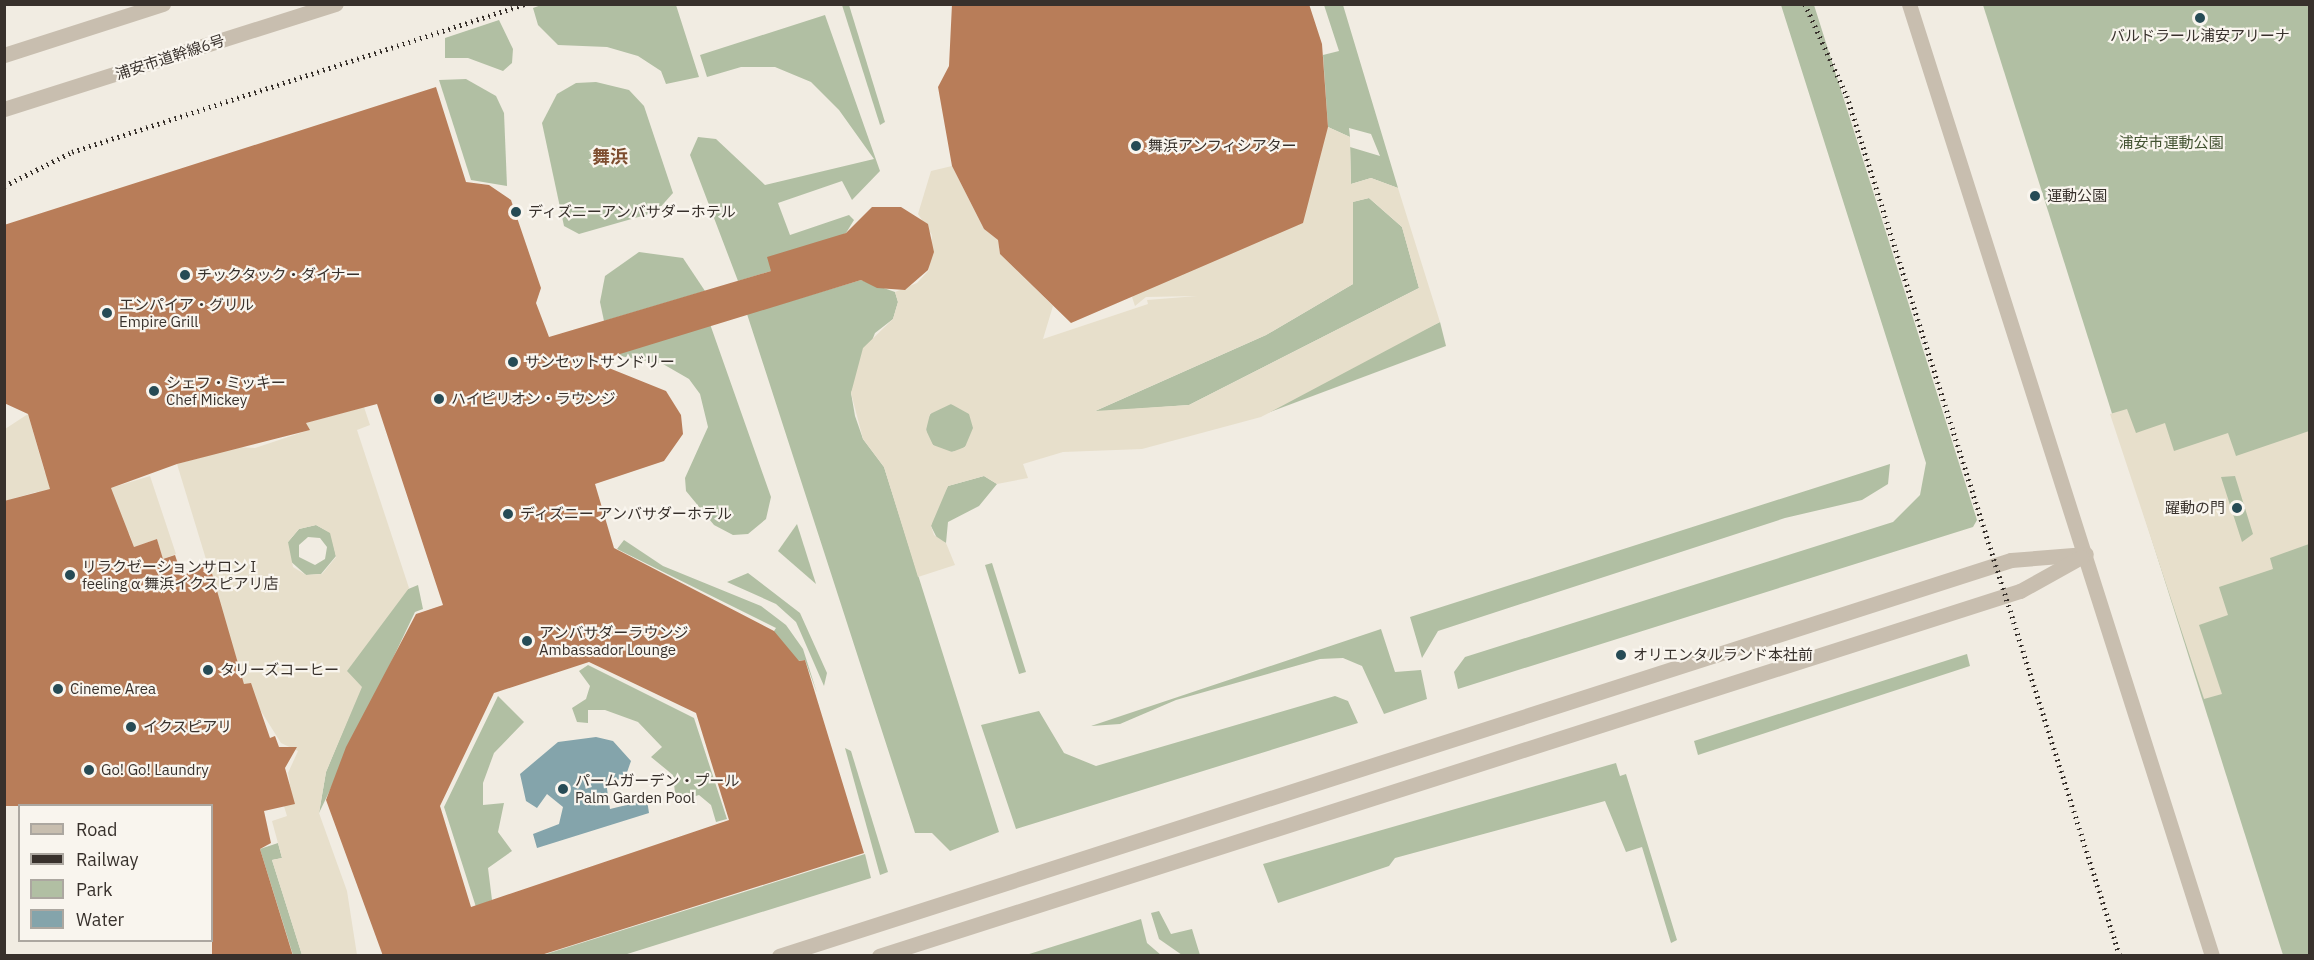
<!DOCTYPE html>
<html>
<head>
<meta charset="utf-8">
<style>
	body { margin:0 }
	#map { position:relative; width:2314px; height:960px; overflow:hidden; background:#f1ece2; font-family:"IBM Plex Sans","Noto Sans JP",sans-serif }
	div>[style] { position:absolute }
	.green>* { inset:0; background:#b1bfa3 }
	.round { border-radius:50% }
	.plaza>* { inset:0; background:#e7dfcb }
	.water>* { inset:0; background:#84a4ab }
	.building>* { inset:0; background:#b87d59 }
	.tertiary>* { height:15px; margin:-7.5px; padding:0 7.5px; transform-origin:7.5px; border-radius:7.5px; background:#c8beaf }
	.rail>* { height:4.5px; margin-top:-2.25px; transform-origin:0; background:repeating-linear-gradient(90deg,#38312c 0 1.5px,transparent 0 6px) }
	.dots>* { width:16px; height:16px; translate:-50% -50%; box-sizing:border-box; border:3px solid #f9f5ee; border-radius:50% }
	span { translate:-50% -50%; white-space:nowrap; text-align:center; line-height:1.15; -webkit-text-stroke:4.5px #f9f5ee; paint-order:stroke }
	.poi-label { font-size:15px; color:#38312c }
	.left { translate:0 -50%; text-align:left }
	.right { translate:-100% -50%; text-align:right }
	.street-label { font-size:15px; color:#38312c }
	.park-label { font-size:15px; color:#435332 }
	.quarter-label { font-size:18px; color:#7d4c2e; font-weight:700 }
	.frame { position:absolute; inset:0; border:6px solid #38312c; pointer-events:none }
	.legend { position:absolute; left:18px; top:804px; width:195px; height:138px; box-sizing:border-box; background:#f9f5ee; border:2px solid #aca7a0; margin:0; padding:8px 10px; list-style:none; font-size:18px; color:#38312c }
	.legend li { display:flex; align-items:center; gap:12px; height:30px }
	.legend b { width:30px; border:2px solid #aca7a0 }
</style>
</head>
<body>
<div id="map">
	<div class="green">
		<div style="clip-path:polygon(544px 4px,676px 5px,699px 77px,666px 84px,661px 71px,638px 56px,607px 47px,558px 45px,538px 25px,533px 8px)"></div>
		<div style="clip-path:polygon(842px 5px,849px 5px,885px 122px,880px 125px)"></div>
		<div style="clip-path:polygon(1324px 5px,1343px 5px,1398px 188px,1371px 178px,1351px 184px,1350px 147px,1380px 156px,1371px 134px,1349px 128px,1350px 137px,1328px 127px,1323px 55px,1339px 51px)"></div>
		<div style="clip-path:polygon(1781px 5px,1814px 5px,1977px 520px,1973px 527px,1458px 689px,1454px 672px,1465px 657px,1893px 522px,1920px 495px,1926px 463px)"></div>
		<div style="clip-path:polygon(1983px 5px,2309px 5px,2309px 955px,2283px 955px)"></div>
		<div style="clip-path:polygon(825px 15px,880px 171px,852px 200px,842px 181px,778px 203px,790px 235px,849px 215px,854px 220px,846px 233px,771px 271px,738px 281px,690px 155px,698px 137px,716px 139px,765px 185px,874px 159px,839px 110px,811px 82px,775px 67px,741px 67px,707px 77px,700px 55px)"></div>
		<div style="clip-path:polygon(499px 20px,513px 49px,512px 63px,503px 71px,468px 58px,445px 58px,445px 38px)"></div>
		<div style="clip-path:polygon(466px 79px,496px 96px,504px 113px,507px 186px,471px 180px,439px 80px)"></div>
		<div style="clip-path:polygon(596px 82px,629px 90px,644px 106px,673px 193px,656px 212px,579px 234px,564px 226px,542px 123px,557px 94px,576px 83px)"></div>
		<div style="clip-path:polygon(1369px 198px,1402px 227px,1419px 288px,1189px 405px,1093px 412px,1266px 335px,1353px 284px,1352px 202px)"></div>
		<div style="clip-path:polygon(639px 252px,683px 258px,705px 291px,604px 321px,600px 302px,605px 276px)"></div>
		<div style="clip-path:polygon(861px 280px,895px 292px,898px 302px,893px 319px,875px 333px,851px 393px,855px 416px,863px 439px,884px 467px,999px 832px,950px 851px,932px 833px,915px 833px,747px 314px)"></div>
		<div style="clip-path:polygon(1440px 322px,1446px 346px,1262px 415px,1337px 372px)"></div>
		<div style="clip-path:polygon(710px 324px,771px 497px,766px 519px,748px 534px,733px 535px,714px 525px,686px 491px,685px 478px,708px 427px,700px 394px,689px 379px,663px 364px,615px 355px)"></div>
		<div class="round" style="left:926px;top:404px;width:48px;height:48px"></div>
		<div style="clip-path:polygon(1890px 464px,1888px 484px,1862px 500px,1785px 518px,1438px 631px,1422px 658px,1410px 617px)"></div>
		<div style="clip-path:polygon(984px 476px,997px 484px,979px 506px,948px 522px,946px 543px,938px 540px,931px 526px,933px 513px,948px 486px)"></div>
		<div style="clip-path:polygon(797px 524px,816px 584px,778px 551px)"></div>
		<div style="clip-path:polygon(evenodd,316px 525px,331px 533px,336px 556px,321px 574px,306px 575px,288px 559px,288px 542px,299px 529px,316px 525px,308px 537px,320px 538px,327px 547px,325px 559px,315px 565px,299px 557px,299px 545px,308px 537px)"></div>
		<div style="clip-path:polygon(624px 540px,663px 566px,761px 606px,786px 625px,803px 649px,817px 693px,805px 660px,798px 661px,772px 634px,776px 628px,617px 549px)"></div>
		<div style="clip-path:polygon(992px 563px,1026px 672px,1019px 674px,985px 565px)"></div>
		<div style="clip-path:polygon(748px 573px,800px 613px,827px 673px,824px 686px,796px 622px,776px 604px,727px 582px)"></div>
		<div style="clip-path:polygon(418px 585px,423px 609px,415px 612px,319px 813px,326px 772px,361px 687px,346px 671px,401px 592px)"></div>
		<div style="clip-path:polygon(1381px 629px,1395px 672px,1421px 670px,1427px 699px,1384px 714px,1362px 666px,1343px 658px,1320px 659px,1176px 700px,1120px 724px,1091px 726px)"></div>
		<div style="clip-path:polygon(1967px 654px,1970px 666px,1698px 755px,1694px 741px)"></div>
		<div style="clip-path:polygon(588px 665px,694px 718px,727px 819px,716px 822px,711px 805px,699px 795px,676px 802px,673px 775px,651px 757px,662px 747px,638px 722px,605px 710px,588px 710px,588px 723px,577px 722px,572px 708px,586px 699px,590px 686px,579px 671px)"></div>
		<div style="clip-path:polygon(498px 696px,524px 722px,494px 753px,483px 783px,483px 805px,504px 803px,498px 832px,512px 851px,488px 868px,492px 900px,476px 907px,444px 807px)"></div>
		<div style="clip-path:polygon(1335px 696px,1348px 701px,1358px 723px,1016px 829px,981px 725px,1039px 711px,1064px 753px,1096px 766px)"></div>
		<div style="clip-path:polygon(845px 748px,851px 751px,888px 872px,880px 875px)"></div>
		<div style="clip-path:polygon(1616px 763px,1620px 776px,1626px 774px,1677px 940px,1671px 943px,1642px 847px,1626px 852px,1605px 801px,1395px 858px,1389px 866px,1278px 903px,1263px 864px)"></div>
		<div style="clip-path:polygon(278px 843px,282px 858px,272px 860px,302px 955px,293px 955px,260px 849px)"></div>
		<div style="clip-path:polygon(865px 854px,871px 878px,624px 955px,543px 955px)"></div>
		<div style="clip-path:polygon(1159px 911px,1171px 934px,1192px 929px,1200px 955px,1182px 955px,1159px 939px,1151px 913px)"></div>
		<div style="clip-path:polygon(1141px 919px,1147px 943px,1161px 955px,1026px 955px)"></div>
	</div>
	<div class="plaza">
		<div style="clip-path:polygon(evenodd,1328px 127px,1350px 137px,1351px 184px,1371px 178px,1398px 188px,1440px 322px,1261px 417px,1142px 449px,1063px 452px,1023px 464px,1028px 478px,997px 484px,984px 476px,948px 486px,931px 526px,934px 535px,946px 543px,955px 565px,918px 577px,884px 467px,863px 439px,851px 393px,863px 348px,893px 319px,898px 302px,895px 292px,917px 283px,929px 270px,932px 235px,918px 214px,931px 171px,952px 166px,984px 229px,998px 240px,1000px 254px,1053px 306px,1043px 339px,1148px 304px,1147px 300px,1197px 296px,1146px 297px,1135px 306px,1132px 297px,1328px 127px,1369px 198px,1402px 227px,1419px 288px,1189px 405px,1095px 411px,1266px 335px,1353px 284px,1353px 202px,1369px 198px,1328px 127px,951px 404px,969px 414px,973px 428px,965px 447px,952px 452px,933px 445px,926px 430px,930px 414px,951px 404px)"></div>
		<div style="clip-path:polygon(evenodd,364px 407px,370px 425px,357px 430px,409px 588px,347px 671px,362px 687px,326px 772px,319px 813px,347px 891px,357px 955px,302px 955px,272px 860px,282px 858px,272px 821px,287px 816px,279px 790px,290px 784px,288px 773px,298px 751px,281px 743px,244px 684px,177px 464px,238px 447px,255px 448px,309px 430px,306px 423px,364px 407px,316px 525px,330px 533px,336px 557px,322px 574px,306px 575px,293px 567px,288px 542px,299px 529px,316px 525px)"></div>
		<div style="clip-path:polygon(evenodd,2127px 409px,2136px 433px,2165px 423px,2174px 451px,2228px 433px,2236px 456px,2309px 431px,2309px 544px,2270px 558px,2273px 569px,2219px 587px,2228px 615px,2199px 625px,2222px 694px,2204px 699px,2110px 414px,2127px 409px,2235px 476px,2253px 534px,2242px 542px,2221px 477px,2235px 476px)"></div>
		<div style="clip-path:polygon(28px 414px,45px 473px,98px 492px,150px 476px,176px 554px,163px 559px,157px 539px,134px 547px,129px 533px,117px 538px,36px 492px,5px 501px,5px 429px)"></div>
	</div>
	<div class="water">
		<div style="clip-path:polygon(596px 737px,613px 741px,631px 761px,625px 778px,606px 782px,610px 809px,647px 800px,649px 813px,537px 848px,533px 834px,559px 824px,563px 807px,547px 794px,537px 808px,526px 801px,520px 774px,558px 742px)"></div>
	</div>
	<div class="building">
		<div style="clip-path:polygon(952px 4px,1309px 4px,1322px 44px,1328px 127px,1303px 223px,1071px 323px,1000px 254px,998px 240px,984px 229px,952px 166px,938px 87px,949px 66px)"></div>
		<div style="clip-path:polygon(evenodd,436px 87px,466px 182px,489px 185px,511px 200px,541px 288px,536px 303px,549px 337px,771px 271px,767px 257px,846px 233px,872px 207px,901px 207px,928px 224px,934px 252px,928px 270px,905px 290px,877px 288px,861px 280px,594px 362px,666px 391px,681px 415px,683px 434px,664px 461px,595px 484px,614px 548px,774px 631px,799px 661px,805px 660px,864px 853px,538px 956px,383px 956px,326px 800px,346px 747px,416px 614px,443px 605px,377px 404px,306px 423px,310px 430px,177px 464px,111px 488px,134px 547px,157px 539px,163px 559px,175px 555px,182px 576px,209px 563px,244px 684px,251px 683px,270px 738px,275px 736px,279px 747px,297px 747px,285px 768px,295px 804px,264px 811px,271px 843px,260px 849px,293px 956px,212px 956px,212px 806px,4px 806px,4px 501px,50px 489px,28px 414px,4px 403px,4px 225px,436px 87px,589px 662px,696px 713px,729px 820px,471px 907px,440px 806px,494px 693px,589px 662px)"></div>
	</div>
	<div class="tertiary">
		<div style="left:1909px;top:4px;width:999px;rotate:72.34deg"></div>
		<div style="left:4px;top:55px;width:167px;rotate:-17.8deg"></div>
		<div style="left:4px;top:109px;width:348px;rotate:-17.6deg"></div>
		<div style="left:779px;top:956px;width:1294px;rotate:-17.82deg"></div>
		<div style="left:2011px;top:560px;width:75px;rotate:-4.6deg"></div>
		<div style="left:879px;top:956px;width:1198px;rotate:-17.74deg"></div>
		<div style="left:2020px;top:591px;width:70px;rotate:-29.1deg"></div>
	</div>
	<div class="rail">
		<div style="left:1805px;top:4px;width:101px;rotate:65.5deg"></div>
		<div style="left:1847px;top:96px;width:902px;rotate:72.39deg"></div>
		<div style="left:4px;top:186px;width:76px;rotate:-26.6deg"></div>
		<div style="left:72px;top:152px;width:478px;rotate:-18.1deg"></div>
	</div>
	<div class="dots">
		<div style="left:2200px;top:18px;background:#264b55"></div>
		<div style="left:1136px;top:146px;background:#264b55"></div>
		<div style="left:2035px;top:196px;background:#264b55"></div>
		<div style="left:516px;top:212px;background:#264b55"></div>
		<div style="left:185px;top:275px;background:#264b55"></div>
		<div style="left:107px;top:313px;background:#264b55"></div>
		<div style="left:513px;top:362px;background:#264b55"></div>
		<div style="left:154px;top:391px;background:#264b55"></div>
		<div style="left:439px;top:399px;background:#264b55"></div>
		<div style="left:2237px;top:508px;background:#264b55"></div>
		<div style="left:508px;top:514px;background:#264b55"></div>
		<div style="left:70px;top:575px;background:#264b55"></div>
		<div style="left:527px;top:641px;background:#264b55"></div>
		<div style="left:1621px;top:655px;background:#264b55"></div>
		<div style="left:208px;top:670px;background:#264b55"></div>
		<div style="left:58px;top:689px;background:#264b55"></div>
		<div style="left:131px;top:727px;background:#264b55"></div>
		<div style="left:89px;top:770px;background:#264b55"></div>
		<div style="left:563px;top:789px;background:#264b55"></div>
	</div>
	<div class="poi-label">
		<span style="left:2200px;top:36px">バルドラール浦安アリーナ</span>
		<span class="left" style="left:1148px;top:146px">舞浜アンフィシアター</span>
		<span class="left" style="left:2047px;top:196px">運動公園</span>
		<span class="left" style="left:528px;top:212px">ディズニーアンバサダーホテル</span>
		<span class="left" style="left:197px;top:275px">チックタック・ダイナー</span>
		<span class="left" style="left:119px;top:313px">エンパイア・グリル<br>Empire Grill</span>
		<span class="left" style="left:525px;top:362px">サンセットサンドリー</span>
		<span class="left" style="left:166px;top:391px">シェフ・ミッキー<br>Chef Mickey</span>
		<span class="left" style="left:451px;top:399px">ハイピリオン・ラウンジ</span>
		<span class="right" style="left:2225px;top:508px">躍動の門</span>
		<span class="left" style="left:520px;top:514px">ディズニー アンバサダーホテル</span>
		<span class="left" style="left:82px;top:575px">リラクゼーションサロン I<br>feeling α 舞浜イクスピアリ店</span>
		<span class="left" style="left:539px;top:641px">アンバサダーラウンジ<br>Ambassador Lounge</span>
		<span class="left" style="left:1633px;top:655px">オリエンタルランド本社前</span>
		<span class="left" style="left:220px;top:670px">タリーズコーヒー</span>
		<span class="left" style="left:70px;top:689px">Cineme Area</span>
		<span class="left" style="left:143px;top:727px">イクスピアリ</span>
		<span class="left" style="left:101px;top:770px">Go! Go! Laundry</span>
		<span class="left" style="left:575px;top:789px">パームガーデン・プール<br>Palm Garden Pool</span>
	</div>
	<div class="street-label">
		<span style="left:170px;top:57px;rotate:-18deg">浦安市道幹線6号</span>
	</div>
	<div class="park-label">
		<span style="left:2171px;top:143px">浦安市運動公園</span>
	</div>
	<div class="quarter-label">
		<span style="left:610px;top:157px">舞浜</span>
	</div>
	<div class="frame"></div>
	<ul class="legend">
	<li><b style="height:8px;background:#c8beaf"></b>Road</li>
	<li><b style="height:8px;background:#38312c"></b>Railway</li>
	<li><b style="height:16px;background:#b1bfa3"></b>Park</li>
	<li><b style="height:16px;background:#84a4ab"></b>Water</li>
	</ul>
</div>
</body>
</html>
